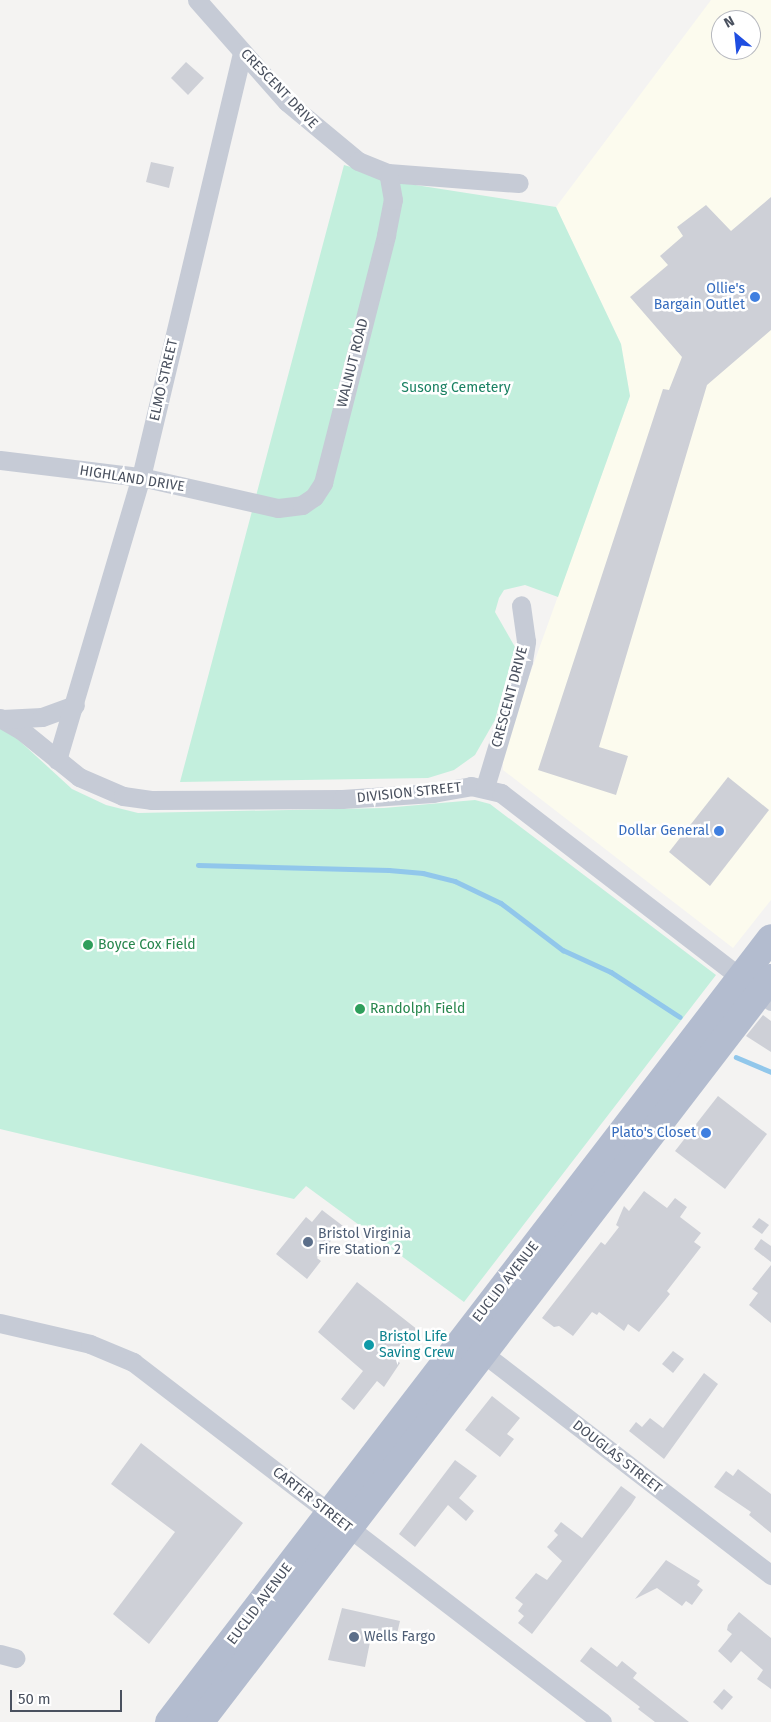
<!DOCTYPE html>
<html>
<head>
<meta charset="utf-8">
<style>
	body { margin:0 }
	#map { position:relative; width:771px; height:1722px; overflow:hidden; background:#f4f3f2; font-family:"Fira Sans",sans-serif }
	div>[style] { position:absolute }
	.commercial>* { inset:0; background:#fcfbee }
	.green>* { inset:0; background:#c3efdd }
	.stream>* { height:4.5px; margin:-2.25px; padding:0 2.25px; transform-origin:2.25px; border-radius:2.25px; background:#91c7eb }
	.building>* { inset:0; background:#ced0d7 }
	.street>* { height:19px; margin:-9.5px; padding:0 9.5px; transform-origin:9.5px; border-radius:9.5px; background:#c6cbd6 }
	.primary>* { height:28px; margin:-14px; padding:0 14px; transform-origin:14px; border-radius:14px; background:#b3bccf }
	.dots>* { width:14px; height:14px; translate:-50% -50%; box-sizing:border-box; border:2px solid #fff; border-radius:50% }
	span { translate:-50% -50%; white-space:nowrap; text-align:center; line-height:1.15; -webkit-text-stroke:5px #fff; paint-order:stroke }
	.street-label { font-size:14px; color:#4a515f }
	.shop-label { font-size:14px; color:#366cbe }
	.right { translate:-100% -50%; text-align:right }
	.park-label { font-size:14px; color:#1a8162 }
	.leisure-label { font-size:14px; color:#27864d }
	.left { translate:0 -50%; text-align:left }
	.service-label { font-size:14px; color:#4e5e75 }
	.culture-label { font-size:14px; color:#0d838f }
	.north { position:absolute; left:711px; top:10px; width:50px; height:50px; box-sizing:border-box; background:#fff; border:1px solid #b7b9bf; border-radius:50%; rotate:332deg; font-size:14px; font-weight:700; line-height:20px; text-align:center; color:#4a515f }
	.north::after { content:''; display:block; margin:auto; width:18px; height:22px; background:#1f4ee1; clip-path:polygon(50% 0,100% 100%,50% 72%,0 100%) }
	.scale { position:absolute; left:10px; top:1690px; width:112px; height:22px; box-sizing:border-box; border:2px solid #4a515f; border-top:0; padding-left:6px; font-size:15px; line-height:18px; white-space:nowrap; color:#4a515f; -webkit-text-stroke:4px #fff; paint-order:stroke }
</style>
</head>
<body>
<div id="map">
	<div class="commercial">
		<div style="clip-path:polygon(evenodd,711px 0,771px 0,771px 900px,733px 948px,503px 770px,503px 749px,630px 396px,621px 344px,556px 207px,711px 0,721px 20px,751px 20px,751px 50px,721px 50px,721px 20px)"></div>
	</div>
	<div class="green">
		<div style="clip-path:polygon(344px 165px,409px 184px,556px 207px,621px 344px,630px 396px,558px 597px,525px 585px,504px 590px,499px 598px,495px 612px,515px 647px,495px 720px,475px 755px,454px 770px,428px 778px,180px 782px)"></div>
		<div style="clip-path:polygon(0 728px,12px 734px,72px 789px,106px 805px,138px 813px,384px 808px,475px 800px,490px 804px,716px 975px,464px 1302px,306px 1186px,294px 1199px,0 1129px)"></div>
	</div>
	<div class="stream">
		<div style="left:198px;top:865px;width:191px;rotate:1.5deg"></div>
		<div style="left:389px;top:870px;width:34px;rotate:5deg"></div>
		<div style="left:423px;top:873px;width:33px;rotate:14deg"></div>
		<div style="left:455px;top:881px;width:51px;rotate:25.6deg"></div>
		<div style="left:501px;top:903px;width:78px;rotate:37.2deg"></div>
		<div style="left:563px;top:950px;width:53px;rotate:24.6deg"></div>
		<div style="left:611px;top:972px;width:82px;rotate:33.1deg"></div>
		<div style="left:736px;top:1057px;width:38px;rotate:23deg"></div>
	</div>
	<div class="building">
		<div style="clip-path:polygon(186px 62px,204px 78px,188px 95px,171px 78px)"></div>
		<div style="clip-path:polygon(151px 162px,174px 167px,169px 188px,146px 182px)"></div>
		<div style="clip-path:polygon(771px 197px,771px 330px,707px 385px,599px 747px,628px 756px,616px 795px,538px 770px,663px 389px,669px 390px,682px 357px,630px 297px,668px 265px,660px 256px,683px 236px,677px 227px,706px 205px,731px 231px)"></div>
		<div style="clip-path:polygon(728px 777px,769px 810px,710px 886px,669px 852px)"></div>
		<div style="clip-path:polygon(763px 1015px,771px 1021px,771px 1052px,746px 1036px)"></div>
		<div style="clip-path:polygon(718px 1096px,767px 1134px,725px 1189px,675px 1151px)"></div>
		<div style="clip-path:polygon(644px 1191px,667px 1208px,675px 1198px,687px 1207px,680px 1217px,701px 1233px,694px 1242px,701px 1247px,667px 1291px,670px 1294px,639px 1332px,628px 1324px,624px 1331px,599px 1312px,597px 1315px,592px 1312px,573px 1336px,559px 1326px,554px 1327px,542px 1318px,601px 1242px,605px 1245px,619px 1227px,616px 1225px,624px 1206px,629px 1211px)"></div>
		<div style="clip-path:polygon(322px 1210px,343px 1226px,317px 1258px,321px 1261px,307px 1279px,276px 1254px,306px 1217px,312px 1222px)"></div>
		<div style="clip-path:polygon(759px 1218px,769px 1225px,762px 1234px,752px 1227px)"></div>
		<div style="clip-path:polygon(761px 1239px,771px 1246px,771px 1262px,754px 1249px)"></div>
		<div style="clip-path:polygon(771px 1265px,771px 1323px,749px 1305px,758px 1293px,752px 1289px)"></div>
		<div style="clip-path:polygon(357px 1282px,418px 1330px,394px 1358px,400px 1363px,384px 1387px,377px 1381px,354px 1410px,341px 1399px,363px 1371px,318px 1332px)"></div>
		<div style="clip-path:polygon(673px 1351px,684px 1359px,673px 1373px,662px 1364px)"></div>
		<div style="clip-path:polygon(704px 1373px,718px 1384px,664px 1459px,629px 1431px,636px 1422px,642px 1427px,650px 1418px,663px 1428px)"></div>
		<div style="clip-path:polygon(492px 1396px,520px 1418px,507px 1434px,514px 1439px,500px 1457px,465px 1430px)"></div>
		<div style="clip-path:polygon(141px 1443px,243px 1523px,149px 1644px,113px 1614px,175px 1532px,111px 1484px)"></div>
		<div style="clip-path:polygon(455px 1460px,477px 1476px,459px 1498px,474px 1511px,466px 1521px,448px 1505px,415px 1547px,399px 1534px)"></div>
		<div style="clip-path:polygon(738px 1469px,771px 1494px,771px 1533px,749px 1515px,751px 1512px,714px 1487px,726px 1471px,733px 1476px)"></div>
		<div style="clip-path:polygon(621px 1486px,636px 1497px,631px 1505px,532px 1634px,518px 1623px,524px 1616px,518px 1611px,523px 1604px,515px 1598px,536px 1573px,547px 1580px,562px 1561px,547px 1547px,558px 1535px,554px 1531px,561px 1522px,582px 1538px)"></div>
		<div style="clip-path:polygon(666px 1560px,700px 1581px,697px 1585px,703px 1590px,692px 1605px,686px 1601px,682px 1606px,657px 1588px,635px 1599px)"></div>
		<div style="clip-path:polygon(342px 1608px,400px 1621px,395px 1642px,371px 1637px,365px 1667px,328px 1660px)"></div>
		<div style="clip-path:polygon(739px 1612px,771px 1638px,771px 1689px,757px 1679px,763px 1670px,741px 1651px,731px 1663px,718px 1651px,732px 1634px,727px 1630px,728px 1625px)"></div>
		<div style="clip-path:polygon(591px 1647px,617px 1667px,622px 1661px,637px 1673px,633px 1678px,689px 1722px,655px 1722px,638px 1709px,640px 1707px,580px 1661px)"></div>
		<div style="clip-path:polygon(724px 1689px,733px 1697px,722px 1710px,713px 1702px)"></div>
	</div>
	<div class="street">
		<div style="left:197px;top:0;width:136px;rotate:48.6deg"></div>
		<div style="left:287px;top:102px;width:92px;rotate:39.7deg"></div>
		<div style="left:358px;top:161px;width:32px;rotate:22deg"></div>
		<div style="left:388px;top:173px;width:131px;rotate:4.4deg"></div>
		<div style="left:0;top:460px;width:142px;rotate:6.9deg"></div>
		<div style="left:141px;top:477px;width:140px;rotate:12.8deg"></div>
		<div style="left:278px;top:508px;width:24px;rotate:-7deg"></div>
		<div style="left:302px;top:505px;width:14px;rotate:-34deg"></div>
		<div style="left:314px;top:497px;width:17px;rotate:-57deg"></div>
		<div style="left:323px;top:483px;width:256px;rotate:-75.7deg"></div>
		<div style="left:386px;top:235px;width:36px;rotate:-79deg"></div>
		<div style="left:393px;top:200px;width:27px;rotate:-100deg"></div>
		<div style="left:0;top:718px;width:24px;rotate:30deg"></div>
		<div style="left:21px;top:730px;width:75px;rotate:39deg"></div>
		<div style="left:79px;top:777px;width:48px;rotate:23.4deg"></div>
		<div style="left:123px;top:796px;width:28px;rotate:8deg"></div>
		<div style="left:151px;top:800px;width:191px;rotate:-0.3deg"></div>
		<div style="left:342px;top:799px;width:91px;rotate:-3.8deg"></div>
		<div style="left:433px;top:793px;width:39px;rotate:-10deg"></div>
		<div style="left:471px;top:786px;width:31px;rotate:13deg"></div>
		<div style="left:501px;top:793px;width:341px;rotate:37.6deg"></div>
		<div style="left:2px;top:719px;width:40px;rotate:-2.9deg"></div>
		<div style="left:42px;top:717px;width:35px;rotate:-20deg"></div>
		<div style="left:57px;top:760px;width:295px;rotate:-73.5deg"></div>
		<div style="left:141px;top:477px;width:437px;rotate:-76.6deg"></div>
		<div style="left:485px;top:787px;width:132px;rotate:-73.2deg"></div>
		<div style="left:523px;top:661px;width:20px;rotate:-81deg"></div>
		<div style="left:526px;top:641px;width:36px;rotate:-98deg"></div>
		<div style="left:0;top:1323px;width:92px;rotate:13.1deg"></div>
		<div style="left:90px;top:1344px;width:47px;rotate:22.7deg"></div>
		<div style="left:133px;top:1362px;width:591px;rotate:37.51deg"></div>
		<div style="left:475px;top:1347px;width:374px;rotate:37.6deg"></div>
		<div style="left:0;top:1654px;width:16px;rotate:15deg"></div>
	</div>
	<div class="primary">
		<div style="left:169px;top:1722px;width:988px;rotate:-52.48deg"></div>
		<div style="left:200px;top:1722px;width:938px;rotate:-52.49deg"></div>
	</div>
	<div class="dots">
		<div style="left:755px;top:297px;background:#3f7fe0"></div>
		<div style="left:719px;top:831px;background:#3f7fe0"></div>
		<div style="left:88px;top:945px;background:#2e9e5b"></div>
		<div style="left:360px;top:1009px;background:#2e9e5b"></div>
		<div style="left:706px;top:1133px;background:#3f7fe0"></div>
		<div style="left:308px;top:1242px;background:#5c6f8a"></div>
		<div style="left:369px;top:1345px;background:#0f9aa8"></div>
		<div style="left:354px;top:1637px;background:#5c6f8a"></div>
	</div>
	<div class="street-label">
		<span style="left:279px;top:89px;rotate:46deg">CRESCENT DRIVE</span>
		<span style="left:353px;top:363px;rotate:-76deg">WALNUT ROAD</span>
		<span style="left:164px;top:380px;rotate:-77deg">ELMO STREET</span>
		<span style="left:132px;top:479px;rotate:9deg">HIGHLAND DRIVE</span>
		<span style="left:510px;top:697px;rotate:-75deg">CRESCENT DRIVE</span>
		<span style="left:409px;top:793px;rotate:-6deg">DIVISION STREET</span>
		<span style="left:506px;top:1282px;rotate:-52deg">EUCLID AVENUE</span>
		<span style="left:617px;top:1457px;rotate:38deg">DOUGLAS STREET</span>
		<span style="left:312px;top:1500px;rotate:38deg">CARTER STREET</span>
		<span style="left:260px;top:1604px;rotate:-53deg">EUCLID AVENUE</span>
	</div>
	<div class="shop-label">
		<span class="right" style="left:745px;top:297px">Ollie's<br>Bargain Outlet</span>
		<span class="right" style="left:709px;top:831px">Dollar General</span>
		<span class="right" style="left:696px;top:1133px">Plato's Closet</span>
	</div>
	<div class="park-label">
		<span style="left:456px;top:388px">Susong Cemetery</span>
	</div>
	<div class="leisure-label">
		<span class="left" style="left:98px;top:945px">Boyce Cox Field</span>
		<span class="left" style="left:370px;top:1009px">Randolph Field</span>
	</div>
	<div class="service-label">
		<span class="left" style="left:318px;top:1242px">Bristol Virginia<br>Fire Station 2</span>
		<span class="left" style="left:364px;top:1637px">Wells Fargo</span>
	</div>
	<div class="culture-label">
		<span class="left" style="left:379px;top:1345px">Bristol Life<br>Saving Crew</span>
	</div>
	<div class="north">N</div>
	<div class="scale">50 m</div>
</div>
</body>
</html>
